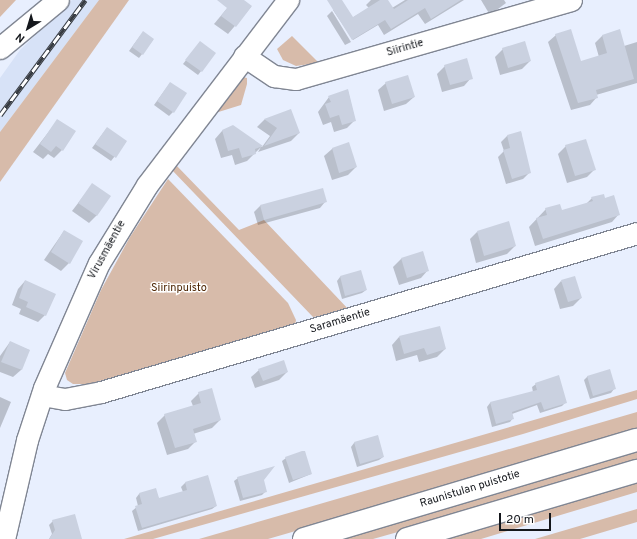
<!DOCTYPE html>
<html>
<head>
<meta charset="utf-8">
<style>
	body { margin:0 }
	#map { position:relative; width:637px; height:539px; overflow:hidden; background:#e8effe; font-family:Overpass,sans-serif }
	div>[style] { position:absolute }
	.built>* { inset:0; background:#d7e2f7 }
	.green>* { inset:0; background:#d7bbaa }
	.shadow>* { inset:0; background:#0003 }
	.building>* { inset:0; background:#cad1e0 }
	.roads { filter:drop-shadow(1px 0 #808693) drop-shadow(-1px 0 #808693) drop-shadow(0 1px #808693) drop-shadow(0 -1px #808693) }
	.street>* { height:21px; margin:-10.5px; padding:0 10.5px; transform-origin:10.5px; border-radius:10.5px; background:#fff }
	.secondary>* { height:22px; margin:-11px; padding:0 11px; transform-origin:11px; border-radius:11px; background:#fff }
	.rail>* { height:4.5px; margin-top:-2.25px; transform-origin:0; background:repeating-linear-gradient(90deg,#fff 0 9px,#383c42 0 18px); box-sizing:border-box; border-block:1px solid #383c42 }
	span { translate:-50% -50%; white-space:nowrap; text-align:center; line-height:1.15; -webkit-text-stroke:3px #fff; paint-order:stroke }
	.street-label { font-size:11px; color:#14171c }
	.park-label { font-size:11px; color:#4d2503 }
	.north { position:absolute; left:8px; top:8px; width:40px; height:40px; -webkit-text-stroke:3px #fff; paint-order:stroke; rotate:218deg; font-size:11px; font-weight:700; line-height:16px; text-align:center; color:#14171c }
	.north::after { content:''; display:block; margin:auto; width:14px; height:18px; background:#14171c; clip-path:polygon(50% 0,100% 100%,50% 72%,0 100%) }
	.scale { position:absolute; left:499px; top:513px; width:52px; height:18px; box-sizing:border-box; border:2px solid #14171c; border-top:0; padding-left:5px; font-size:12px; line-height:14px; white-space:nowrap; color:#14171c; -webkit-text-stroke:3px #fff; paint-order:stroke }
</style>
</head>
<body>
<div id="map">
	<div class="built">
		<div style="clip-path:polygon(72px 0,99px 0,0 132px,0 78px,20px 50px)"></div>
	</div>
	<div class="green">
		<div style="clip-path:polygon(0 0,16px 0,0 17px)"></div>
		<div style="clip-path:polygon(99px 0,129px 0,0 182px,0 132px)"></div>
		<div style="clip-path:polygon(292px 36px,317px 61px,318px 63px,296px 66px,283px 60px,277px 49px)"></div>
		<div style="clip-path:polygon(243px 77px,247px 78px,247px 84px,241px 105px,212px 114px,235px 81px)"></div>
		<div style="clip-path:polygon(175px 164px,239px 230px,264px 220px,350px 311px,313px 317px,171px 169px)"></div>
		<div style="clip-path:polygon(168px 179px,288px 303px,296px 320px,295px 325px,89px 384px,73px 384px,67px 380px,65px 373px,101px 290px,130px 237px)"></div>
		<div style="clip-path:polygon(637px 390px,637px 399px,523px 434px,153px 539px,124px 539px)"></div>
		<div style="clip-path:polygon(637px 412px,637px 432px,268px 539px,199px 539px)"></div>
		<div style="clip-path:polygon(637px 452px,637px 460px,412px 528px,373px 539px,340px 539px)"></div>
		<div style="clip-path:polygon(637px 482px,637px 492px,481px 539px,441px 539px)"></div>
		<div style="clip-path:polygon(637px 509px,637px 522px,580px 539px,535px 539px)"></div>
	</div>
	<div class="shadow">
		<div style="clip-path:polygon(234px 0,243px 0,251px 7px,228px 34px,214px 24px)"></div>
		<div style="clip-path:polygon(371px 0,387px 0,392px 8px,405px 0,464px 0,425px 24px,418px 14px,384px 35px,378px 25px,353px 40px,333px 10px,343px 3px,352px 18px,369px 8px,366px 5px)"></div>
		<div style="clip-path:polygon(481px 0,504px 0,506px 3px,490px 15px)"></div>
		<div style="clip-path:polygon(332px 11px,351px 42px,345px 45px,327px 16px)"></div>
		<div style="clip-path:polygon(556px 35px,580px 62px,599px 57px,595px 43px,603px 35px,624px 46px,637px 42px,637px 83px,596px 95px,597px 97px,590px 105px,571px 110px,548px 42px)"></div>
		<div style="clip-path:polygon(140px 36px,153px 40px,139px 58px,129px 51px)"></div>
		<div style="clip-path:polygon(200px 42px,215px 53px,198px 75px,183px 64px)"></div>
		<div style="clip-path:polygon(503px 49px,530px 61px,522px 69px,500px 75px,495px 57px)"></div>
		<div style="clip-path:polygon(445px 66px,471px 78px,464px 86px,442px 92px,437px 74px)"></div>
		<div style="clip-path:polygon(170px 83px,173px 112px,169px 116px,154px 105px)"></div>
		<div style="clip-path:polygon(386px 83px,414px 97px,406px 104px,384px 111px,378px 90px)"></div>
		<div style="clip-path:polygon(348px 91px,355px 120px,347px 128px,334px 132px,331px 122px,323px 125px,318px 112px,329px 97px)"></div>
		<div style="clip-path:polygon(265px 119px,299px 133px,291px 141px,258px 152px,261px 147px,247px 161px,235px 165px,232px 155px,221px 158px,215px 139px,222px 131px,233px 126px,262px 147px,270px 136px,257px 127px)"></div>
		<div style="clip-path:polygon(58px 120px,62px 150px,54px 158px,48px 154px,43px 159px,33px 152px)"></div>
		<div style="clip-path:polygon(107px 128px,126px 142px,111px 161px,92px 148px)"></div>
		<div style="clip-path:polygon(521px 132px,529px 173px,523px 179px,506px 184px,498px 157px,504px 151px,501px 142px,507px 136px)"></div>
		<div style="clip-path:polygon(348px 144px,356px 167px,348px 175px,332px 180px,324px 156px,332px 149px)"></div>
		<div style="clip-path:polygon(566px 146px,595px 169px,587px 177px,567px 183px,558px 154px)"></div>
		<div style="clip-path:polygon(92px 185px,97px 215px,89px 223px,72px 211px)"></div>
		<div style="clip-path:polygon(592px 198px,605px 200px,619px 214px,612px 222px,535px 246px,529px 227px,546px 209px,562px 212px,586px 204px)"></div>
		<div style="clip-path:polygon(325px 202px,320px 208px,258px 225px,254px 212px,260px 206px)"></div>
		<div style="clip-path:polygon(64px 231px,69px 263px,61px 271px,44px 260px)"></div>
		<div style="clip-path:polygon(477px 232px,515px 246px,507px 254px,476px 263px,470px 239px)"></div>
		<div style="clip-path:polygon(423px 253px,428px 270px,421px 278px,399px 285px,393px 267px,401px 259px)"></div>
		<div style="clip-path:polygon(360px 272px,366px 290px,362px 293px,342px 299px,337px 281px,340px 277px)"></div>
		<div style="clip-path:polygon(25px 281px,45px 315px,38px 322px,19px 314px,21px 309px,12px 305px,18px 289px)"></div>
		<div style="clip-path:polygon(561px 281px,581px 298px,573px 306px,560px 309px,554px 289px)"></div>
		<div style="clip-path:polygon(399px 337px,445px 349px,437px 357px,419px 362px,417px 355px,396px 361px,392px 345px)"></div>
		<div style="clip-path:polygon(10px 342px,29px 350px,21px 370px,13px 377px,0 372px,0 356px)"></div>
		<div style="clip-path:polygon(259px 370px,287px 372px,279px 380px,255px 388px,251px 377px)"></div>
		<div style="clip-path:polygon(588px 376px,614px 389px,611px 393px,590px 399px,584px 380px)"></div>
		<div style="clip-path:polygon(536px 384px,566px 402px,562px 406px,540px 413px,537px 405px,512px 414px,513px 418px,510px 422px,492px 427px,487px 407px,490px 403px,533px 392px,532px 387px)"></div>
		<div style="clip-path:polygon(199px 393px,220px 420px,212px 428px,193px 434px,195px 442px,188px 449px,167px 455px,157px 423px,165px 415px,193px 406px,191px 401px)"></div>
		<div style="clip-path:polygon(0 397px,11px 402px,0 428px)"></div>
		<div style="clip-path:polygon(377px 436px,383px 457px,379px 460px,357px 467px,351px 447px,354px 443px)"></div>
		<div style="clip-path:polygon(286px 458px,311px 474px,289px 483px,282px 461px)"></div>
		<div style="clip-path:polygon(207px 476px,216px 506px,212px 509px,138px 531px,132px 511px,138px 506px,136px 498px,139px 494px,155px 489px,159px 499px,183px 492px,181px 487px,185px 483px)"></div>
		<div style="clip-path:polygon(238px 478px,266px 491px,262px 495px,240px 501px,234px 481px)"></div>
		<div style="clip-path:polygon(53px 521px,81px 539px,49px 539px,52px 534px,49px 525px)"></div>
	</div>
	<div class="building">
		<div style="clip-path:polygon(217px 0,244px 0,252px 6px,236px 27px,221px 16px,227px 8px)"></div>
		<div style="clip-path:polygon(327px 0,342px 0,353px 17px,380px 0,388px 0,394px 9px,408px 0,461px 0,431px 19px,425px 8px,391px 29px,385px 20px,352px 40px)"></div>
		<div style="clip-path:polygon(571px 29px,581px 61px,607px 53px,602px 35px,620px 29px,634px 79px,596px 90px,598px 98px,578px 103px,555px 34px)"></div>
		<div style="clip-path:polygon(143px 31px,154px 39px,143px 55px,132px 47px)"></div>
		<div style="clip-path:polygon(200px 41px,216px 53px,202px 72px,185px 60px)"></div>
		<div style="clip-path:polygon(525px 41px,531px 61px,508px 68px,502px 48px)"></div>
		<div style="clip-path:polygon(467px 58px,473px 79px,450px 85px,444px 65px)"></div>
		<div style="clip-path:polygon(408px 75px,415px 97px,392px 104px,385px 82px)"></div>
		<div style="clip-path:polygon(170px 82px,187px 93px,174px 113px,157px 101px)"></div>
		<div style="clip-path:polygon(348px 89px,356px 121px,342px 125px,339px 115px,330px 118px,325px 104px,331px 102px,328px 96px)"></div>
		<div style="clip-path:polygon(291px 109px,300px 133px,264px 146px,277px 128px,264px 119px)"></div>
		<div style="clip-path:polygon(57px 119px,76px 131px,63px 151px,56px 146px,51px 152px,40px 144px)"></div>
		<div style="clip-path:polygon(233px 125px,263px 146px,255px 149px,256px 154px,242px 158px,239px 148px,228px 151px,222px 130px)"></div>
		<div style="clip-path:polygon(107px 127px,127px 141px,116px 158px,95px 144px)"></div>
		<div style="clip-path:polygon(521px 131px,531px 173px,512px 179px,503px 150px,510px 148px,507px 135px)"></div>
		<div style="clip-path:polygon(586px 139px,596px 170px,575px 176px,565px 145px)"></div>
		<div style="clip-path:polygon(349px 142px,357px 167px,339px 173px,332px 148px)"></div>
		<div style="clip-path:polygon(92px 183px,111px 196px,97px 216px,78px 203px)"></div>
		<div style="clip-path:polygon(323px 188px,327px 202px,264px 220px,260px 205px)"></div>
		<div style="clip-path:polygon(604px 194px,605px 198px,614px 195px,620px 215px,543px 239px,536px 218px,547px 215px,545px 208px,560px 204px,562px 210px,593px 201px,591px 197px)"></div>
		<div style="clip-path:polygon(509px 221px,516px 246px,484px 256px,477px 231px)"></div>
		<div style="clip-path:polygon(64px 230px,83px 241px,70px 264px,51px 252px)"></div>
		<div style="clip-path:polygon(423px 251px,429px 271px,407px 278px,401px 258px)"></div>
		<div style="clip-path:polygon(361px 270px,367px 290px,345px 296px,340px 276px)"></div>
		<div style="clip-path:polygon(575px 276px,582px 298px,568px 302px,561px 280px)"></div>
		<div style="clip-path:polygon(25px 280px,56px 294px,46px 316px,26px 307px,28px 302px,19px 298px)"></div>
		<div style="clip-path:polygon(440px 326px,446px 349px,427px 355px,424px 348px,404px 354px,399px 336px)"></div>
		<div style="clip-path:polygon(10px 341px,30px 350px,22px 370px,1px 362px)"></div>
		<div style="clip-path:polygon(284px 360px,288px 372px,263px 381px,258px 369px)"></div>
		<div style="clip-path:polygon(610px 369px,616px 389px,593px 396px,587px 376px)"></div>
		<div style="clip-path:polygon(559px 375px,567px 403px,544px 410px,541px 402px,512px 412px,514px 419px,496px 424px,490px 402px,537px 390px,535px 383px)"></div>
		<div style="clip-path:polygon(212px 388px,221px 420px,193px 429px,197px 442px,175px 448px,164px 414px,201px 403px,198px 392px)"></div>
		<div style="clip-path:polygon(378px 435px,384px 457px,360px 464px,354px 442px)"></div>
		<div style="clip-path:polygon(302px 451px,305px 451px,312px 474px,293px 480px,285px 457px)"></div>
		<div style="clip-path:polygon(275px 466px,264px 480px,267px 492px,243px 498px,237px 477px)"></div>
		<div style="clip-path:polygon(208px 475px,217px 506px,142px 528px,135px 506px,142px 504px,139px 493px,156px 488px,159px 498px,187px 490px,185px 482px)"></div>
		<div style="clip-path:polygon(75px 514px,82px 539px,49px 539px,55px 530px,52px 520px)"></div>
	</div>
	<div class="roads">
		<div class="street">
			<div style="left:0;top:48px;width:75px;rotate:-39.6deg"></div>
			<div style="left:244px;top:56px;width:36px;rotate:34deg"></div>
			<div style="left:274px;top:76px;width:22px;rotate:8deg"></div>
			<div style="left:296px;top:79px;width:286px;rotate:-16deg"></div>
			<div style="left:42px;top:395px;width:23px;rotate:10deg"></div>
			<div style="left:65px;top:399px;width:37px;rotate:-11deg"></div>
			<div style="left:101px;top:392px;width:559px;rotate:-16.52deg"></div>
			<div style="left:4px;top:539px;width:102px;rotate:-76.9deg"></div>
			<div style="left:27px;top:440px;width:55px;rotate:-71.9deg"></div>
			<div style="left:44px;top:388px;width:137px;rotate:-66.3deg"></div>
			<div style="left:99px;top:263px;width:92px;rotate:-58.4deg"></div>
			<div style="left:147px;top:185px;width:233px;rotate:-52.7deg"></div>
		</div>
		<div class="secondary">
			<div style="left:304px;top:539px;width:347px;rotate:-16.6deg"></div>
			<div style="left:407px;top:539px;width:240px;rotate:-16.5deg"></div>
		</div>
	</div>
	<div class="rail">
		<div style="left:0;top:115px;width:143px;rotate:-53.5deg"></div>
	</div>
	<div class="street-label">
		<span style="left:405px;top:48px;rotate:-16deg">Siirintie</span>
		<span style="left:107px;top:250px;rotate:-61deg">Virusmäentie</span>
		<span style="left:340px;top:321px;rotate:-17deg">Saramäentie</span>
		<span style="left:470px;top:489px;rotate:-17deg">Raunistulan puistotie</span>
	</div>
	<div class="park-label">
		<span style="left:179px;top:288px">Siirinpuisto</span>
	</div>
	<div class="north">N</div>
	<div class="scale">20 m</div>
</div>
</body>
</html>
